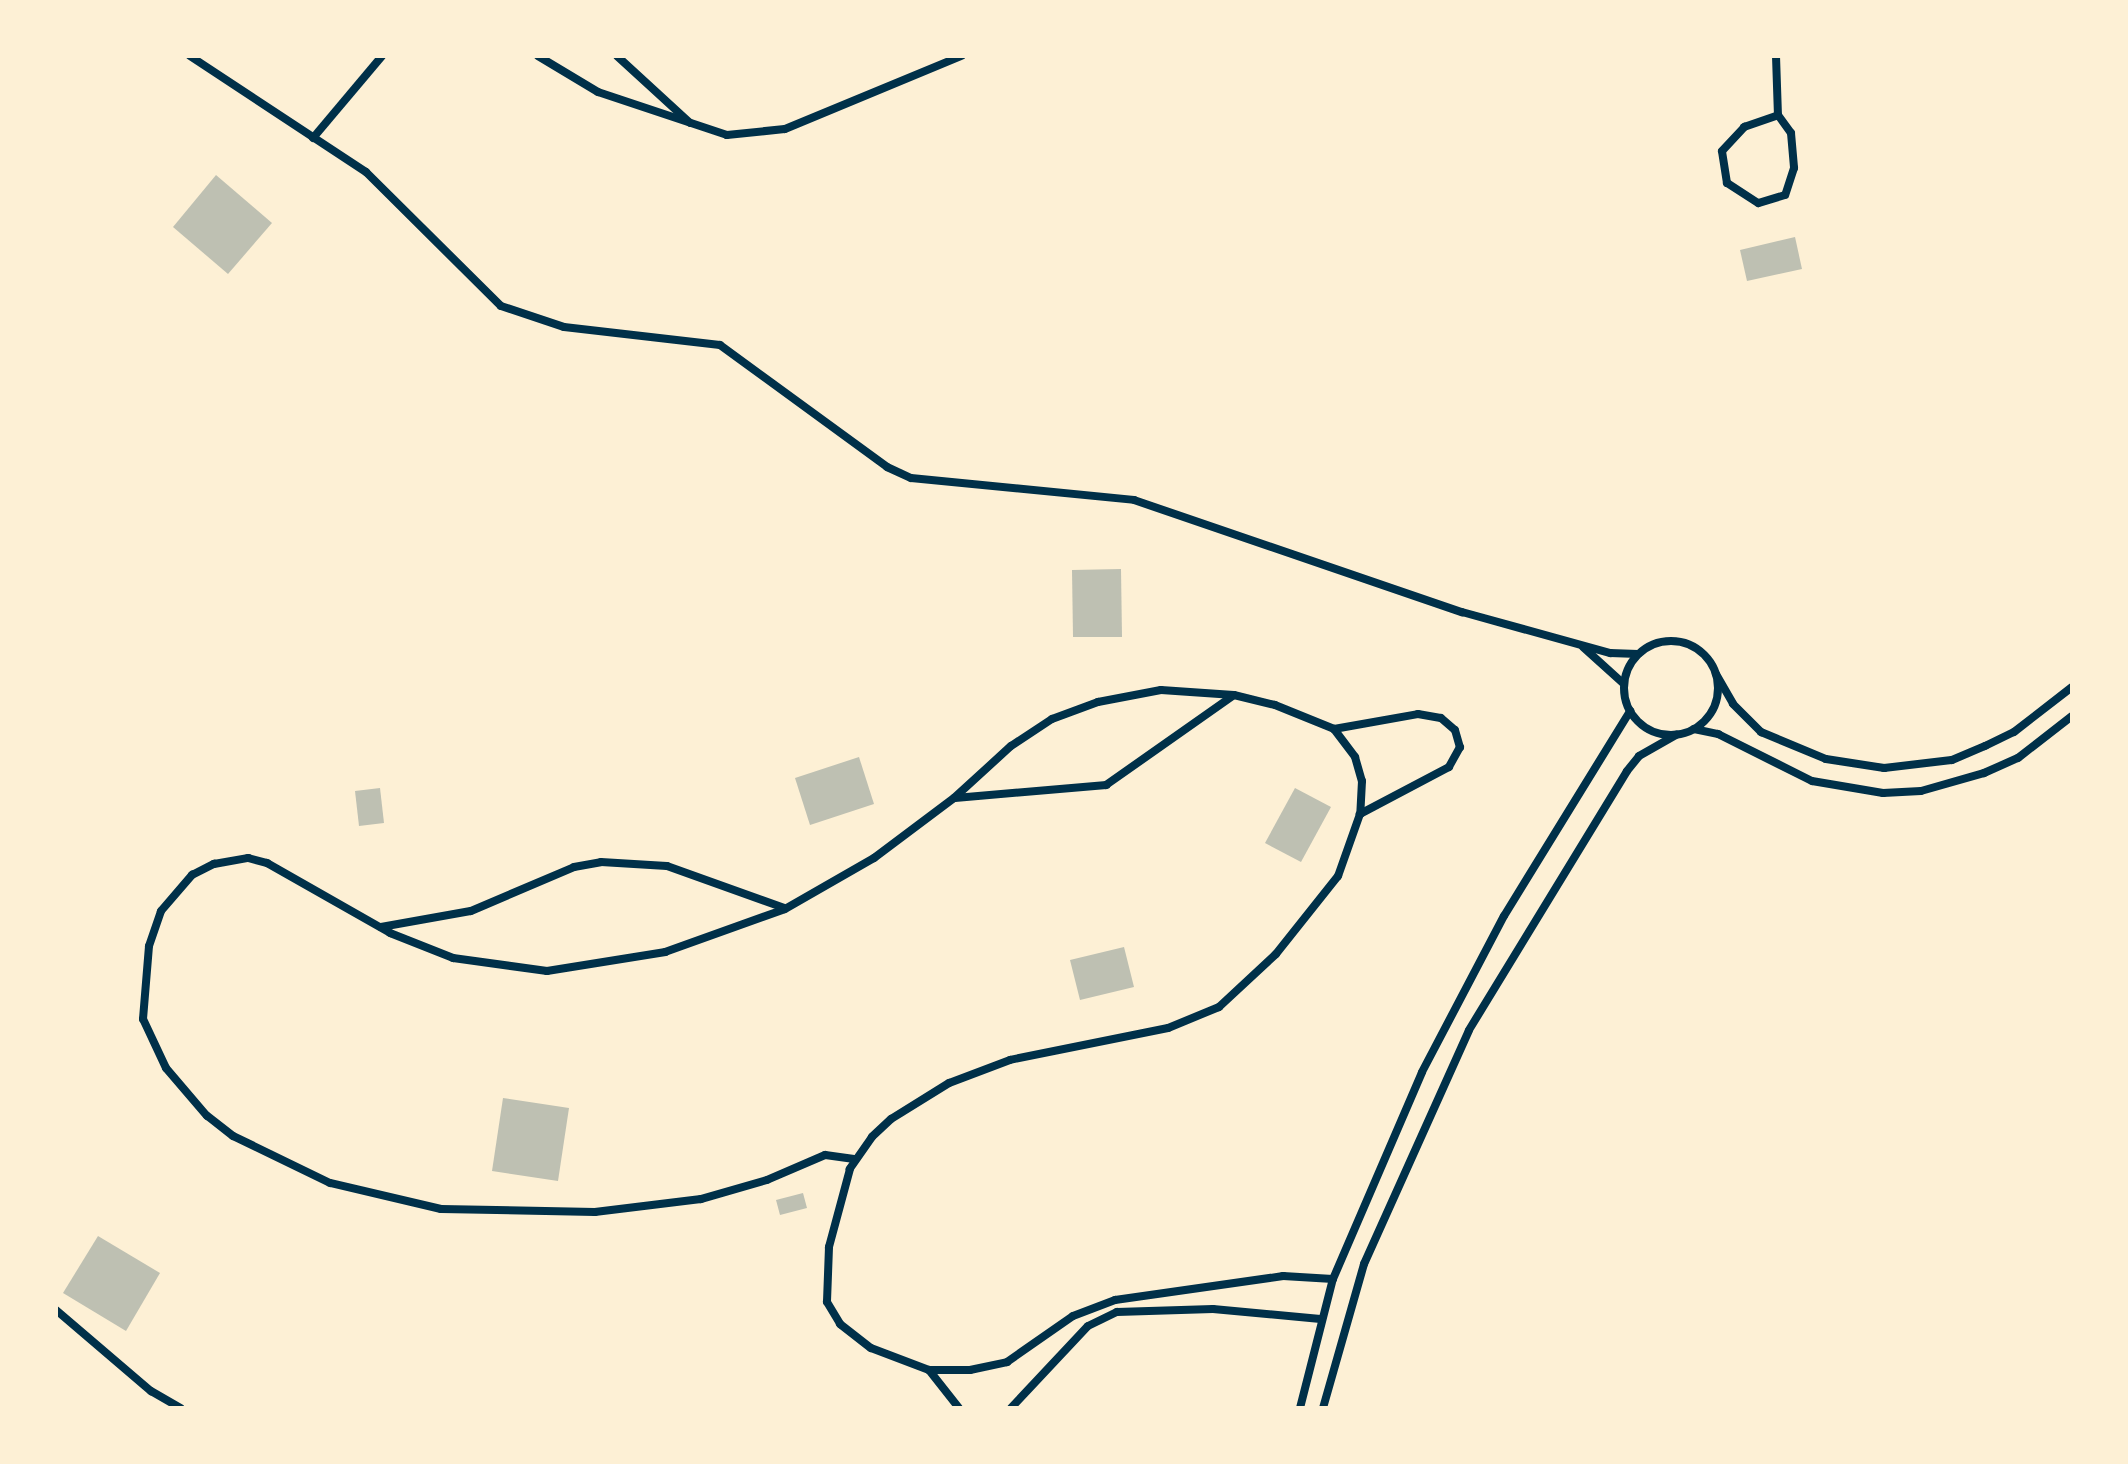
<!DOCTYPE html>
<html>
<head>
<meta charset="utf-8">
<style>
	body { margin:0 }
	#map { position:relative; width:2128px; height:1464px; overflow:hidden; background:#fdf0d5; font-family:"PT Serif",serif }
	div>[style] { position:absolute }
	.building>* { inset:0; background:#bec0b2 }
	.minor>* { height:8px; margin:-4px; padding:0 4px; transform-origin:4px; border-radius:4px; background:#003049 }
	.minor>.ring { margin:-4px; padding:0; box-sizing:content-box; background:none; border:8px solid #003049; border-radius:50% }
	span { translate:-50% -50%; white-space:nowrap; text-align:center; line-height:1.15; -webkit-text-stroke:8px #fdf0d5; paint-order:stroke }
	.frame { position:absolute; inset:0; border:58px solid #fdf0d5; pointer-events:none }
</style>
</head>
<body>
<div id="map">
	<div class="building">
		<div style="clip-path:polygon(216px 175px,272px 223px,228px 274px,173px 227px)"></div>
		<div style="clip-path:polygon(1795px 237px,1802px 269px,1747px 281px,1740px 250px)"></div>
		<div style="clip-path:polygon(1121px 569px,1122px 637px,1073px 637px,1072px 570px)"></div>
		<div style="clip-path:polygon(859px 757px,874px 804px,810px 825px,795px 778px)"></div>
		<div style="clip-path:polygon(380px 788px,384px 823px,359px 826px,355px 791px)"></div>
		<div style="clip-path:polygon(1295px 788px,1331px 807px,1301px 862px,1265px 843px)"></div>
		<div style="clip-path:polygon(1124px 947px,1134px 987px,1080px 1000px,1070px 960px)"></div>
		<div style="clip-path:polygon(503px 1098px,569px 1108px,558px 1181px,492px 1171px)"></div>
		<div style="clip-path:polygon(803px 1193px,807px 1208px,780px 1215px,776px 1200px)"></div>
		<div style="clip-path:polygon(98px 1236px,160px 1273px,126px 1331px,63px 1293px)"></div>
	</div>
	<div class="minor">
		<div style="left:190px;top:56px;width:211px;rotate:33.4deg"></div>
		<div style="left:366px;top:172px;width:190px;rotate:44.8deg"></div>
		<div style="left:501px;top:306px;width:66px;rotate:18.4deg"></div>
		<div style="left:564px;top:327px;width:157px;rotate:6.6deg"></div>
		<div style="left:720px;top:345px;width:207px;rotate:36.1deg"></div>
		<div style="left:887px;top:467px;width:26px;rotate:25deg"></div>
		<div style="left:911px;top:478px;width:224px;rotate:5.6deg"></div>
		<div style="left:1134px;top:500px;width:347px;rotate:18.9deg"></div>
		<div style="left:1462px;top:612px;width:154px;rotate:15.5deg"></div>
		<div style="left:1610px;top:653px;width:28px;rotate:2deg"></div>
		<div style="left:538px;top:56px;width:70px;rotate:31deg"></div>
		<div style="left:598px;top:92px;width:136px;rotate:18.4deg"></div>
		<div style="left:727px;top:135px;width:58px;rotate:-5.9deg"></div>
		<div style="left:785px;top:129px;width:191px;rotate:-22.5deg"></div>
		<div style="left:617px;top:56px;width:99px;rotate:42.5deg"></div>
		<div style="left:1776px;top:56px;width:59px;rotate:88.1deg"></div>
		<div style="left:1778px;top:115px;width:22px;rotate:54deg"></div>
		<div style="left:1791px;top:133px;width:35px;rotate:85deg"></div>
		<div style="left:1794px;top:168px;width:28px;rotate:108deg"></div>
		<div style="left:1785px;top:195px;width:28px;rotate:163deg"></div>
		<div style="left:1758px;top:203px;width:37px;rotate:-147deg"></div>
		<div style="left:1727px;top:183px;width:32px;rotate:-99deg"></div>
		<div style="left:1722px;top:151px;width:33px;rotate:-47deg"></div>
		<div style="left:1744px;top:127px;width:36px;rotate:-19deg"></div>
		<div style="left:313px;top:138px;width:107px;rotate:-49.9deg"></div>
		<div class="ring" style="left:1624px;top:641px;width:86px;height:86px"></div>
		<div style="left:1583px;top:647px;width:55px;rotate:42.1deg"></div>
		<div style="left:1716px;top:674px;width:34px;rotate:60deg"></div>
		<div style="left:1733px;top:704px;width:40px;rotate:45deg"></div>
		<div style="left:1761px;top:732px;width:70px;rotate:22.6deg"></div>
		<div style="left:1826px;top:759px;width:59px;rotate:8.8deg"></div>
		<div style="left:1884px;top:768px;width:68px;rotate:-6.7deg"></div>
		<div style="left:1952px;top:760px;width:36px;rotate:-23deg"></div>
		<div style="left:1985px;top:746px;width:32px;rotate:-26deg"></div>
		<div style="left:2014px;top:732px;width:73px;rotate:-37.8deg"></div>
		<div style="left:1334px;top:729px;width:85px;rotate:-10.1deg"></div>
		<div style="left:1418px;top:714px;width:23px;rotate:10deg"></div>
		<div style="left:1441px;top:718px;width:18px;rotate:41deg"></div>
		<div style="left:1455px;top:730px;width:18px;rotate:74deg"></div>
		<div style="left:1460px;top:747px;width:23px;rotate:119deg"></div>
		<div style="left:1449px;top:767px;width:101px;rotate:152.2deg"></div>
		<div style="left:1694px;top:729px;width:25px;rotate:12deg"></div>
		<div style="left:1718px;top:734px;width:105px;rotate:26.6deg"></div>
		<div style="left:1812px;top:781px;width:72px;rotate:9.6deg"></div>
		<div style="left:1883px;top:793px;width:38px;rotate:-3deg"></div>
		<div style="left:1921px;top:791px;width:66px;rotate:-15.9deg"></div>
		<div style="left:1984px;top:773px;width:37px;rotate:-24deg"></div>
		<div style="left:2018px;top:758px;width:68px;rotate:-37.9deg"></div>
		<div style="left:955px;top:798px;width:152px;rotate:-4.9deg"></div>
		<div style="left:1106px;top:785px;width:156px;rotate:-35.1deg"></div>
		<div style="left:381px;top:927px;width:91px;rotate:-10.1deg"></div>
		<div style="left:471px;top:911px;width:112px;rotate:-23.1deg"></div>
		<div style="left:574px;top:867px;width:27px;rotate:-10deg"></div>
		<div style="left:601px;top:862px;width:66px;rotate:3.5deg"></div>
		<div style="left:667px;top:866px;width:124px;rotate:19.7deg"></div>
		<div style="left:854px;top:1159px;width:29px;rotate:-172deg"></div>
		<div style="left:825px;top:1155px;width:63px;rotate:156.7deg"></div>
		<div style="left:767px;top:1180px;width:69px;rotate:163.9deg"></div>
		<div style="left:701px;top:1199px;width:107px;rotate:173deg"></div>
		<div style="left:595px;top:1212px;width:154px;rotate:-178.9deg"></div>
		<div style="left:441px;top:1209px;width:114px;rotate:-166.8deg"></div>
		<div style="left:330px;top:1183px;width:108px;rotate:-154.1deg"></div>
		<div style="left:233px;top:1136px;width:33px;rotate:-142deg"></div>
		<div style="left:207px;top:1116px;width:63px;rotate:-130.5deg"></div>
		<div style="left:166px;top:1068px;width:54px;rotate:-115.1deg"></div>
		<div style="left:143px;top:1019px;width:73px;rotate:-85.3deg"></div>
		<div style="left:149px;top:946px;width:37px;rotate:-71deg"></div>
		<div style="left:161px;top:911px;width:48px;rotate:-49.3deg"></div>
		<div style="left:192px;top:875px;width:25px;rotate:-27deg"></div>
		<div style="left:214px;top:864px;width:35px;rotate:-10deg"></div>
		<div style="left:248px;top:858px;width:20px;rotate:15deg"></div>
		<div style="left:267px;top:863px;width:142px;rotate:29.6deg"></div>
		<div style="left:390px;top:933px;width:68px;rotate:21.6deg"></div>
		<div style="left:453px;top:958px;width:95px;rotate:7.9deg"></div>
		<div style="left:547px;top:971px;width:120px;rotate:-9.1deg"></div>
		<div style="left:665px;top:952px;width:127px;rotate:-19.7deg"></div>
		<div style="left:785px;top:909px;width:103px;rotate:-29.8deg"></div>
		<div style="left:874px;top:858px;width:100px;rotate:-36.9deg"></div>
		<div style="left:954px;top:798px;width:77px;rotate:-42.4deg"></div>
		<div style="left:1011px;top:746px;width:49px;rotate:-33.4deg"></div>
		<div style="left:1052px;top:719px;width:49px;rotate:-20.3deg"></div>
		<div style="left:1098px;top:702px;width:64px;rotate:-10.8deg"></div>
		<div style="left:1161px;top:690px;width:73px;rotate:3.9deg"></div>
		<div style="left:1234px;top:695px;width:42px;rotate:13.7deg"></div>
		<div style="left:1275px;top:705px;width:64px;rotate:22.1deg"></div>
		<div style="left:1334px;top:729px;width:35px;rotate:53deg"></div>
		<div style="left:1355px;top:757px;width:25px;rotate:74deg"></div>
		<div style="left:1362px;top:781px;width:33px;rotate:93deg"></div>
		<div style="left:1360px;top:814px;width:66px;rotate:109.5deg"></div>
		<div style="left:1338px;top:876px;width:100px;rotate:128.5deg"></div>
		<div style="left:1276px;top:954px;width:78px;rotate:137.1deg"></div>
		<div style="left:1219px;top:1007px;width:55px;rotate:157.6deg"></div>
		<div style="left:1168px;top:1028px;width:161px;rotate:168.6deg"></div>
		<div style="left:1010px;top:1060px;width:65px;rotate:159.3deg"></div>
		<div style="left:949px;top:1083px;width:68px;rotate:148.2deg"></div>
		<div style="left:891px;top:1119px;width:26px;rotate:137deg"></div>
		<div style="left:872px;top:1137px;width:39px;rotate:125deg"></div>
		<div style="left:850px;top:1169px;width:81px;rotate:105.1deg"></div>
		<div style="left:829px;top:1247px;width:55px;rotate:92.1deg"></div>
		<div style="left:827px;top:1302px;width:26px;rotate:59deg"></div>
		<div style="left:840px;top:1324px;width:39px;rotate:38deg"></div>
		<div style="left:871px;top:1348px;width:62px;rotate:20.8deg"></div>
		<div style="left:929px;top:1370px;width:41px"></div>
		<div style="left:970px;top:1370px;width:38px;rotate:-12deg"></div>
		<div style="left:1007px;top:1362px;width:80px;rotate:-34.9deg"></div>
		<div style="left:1073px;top:1316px;width:45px;rotate:-20.9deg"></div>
		<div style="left:1115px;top:1300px;width:170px;rotate:-8.1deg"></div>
		<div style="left:1283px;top:1276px;width:50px;rotate:3.4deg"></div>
		<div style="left:56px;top:1310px;width:125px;rotate:40.5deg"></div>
		<div style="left:151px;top:1391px;width:34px;rotate:30deg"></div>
		<div style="left:929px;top:1370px;width:48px;rotate:51.7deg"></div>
		<div style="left:1011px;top:1408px;width:112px;rotate:-46.8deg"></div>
		<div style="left:1088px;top:1326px;width:32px;rotate:-26deg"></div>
		<div style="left:1117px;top:1312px;width:96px;rotate:-1.8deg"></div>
		<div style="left:1213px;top:1309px;width:108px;rotate:5.3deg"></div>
		<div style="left:1300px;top:1408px;width:133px;rotate:-75.7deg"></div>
		<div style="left:1333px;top:1279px;width:225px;rotate:-66.7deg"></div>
		<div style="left:1422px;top:1072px;width:176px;rotate:-62.3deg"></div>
		<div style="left:1504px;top:916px;width:241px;rotate:-58.4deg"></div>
		<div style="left:1323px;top:1408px;width:150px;rotate:-74.1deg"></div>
		<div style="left:1364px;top:1264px;width:256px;rotate:-65.8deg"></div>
		<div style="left:1469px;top:1030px;width:303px;rotate:-58.6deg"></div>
		<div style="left:1627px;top:771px;width:19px;rotate:-51deg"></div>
		<div style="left:1639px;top:756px;width:43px;rotate:-29.6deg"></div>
	</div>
	<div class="frame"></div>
</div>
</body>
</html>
